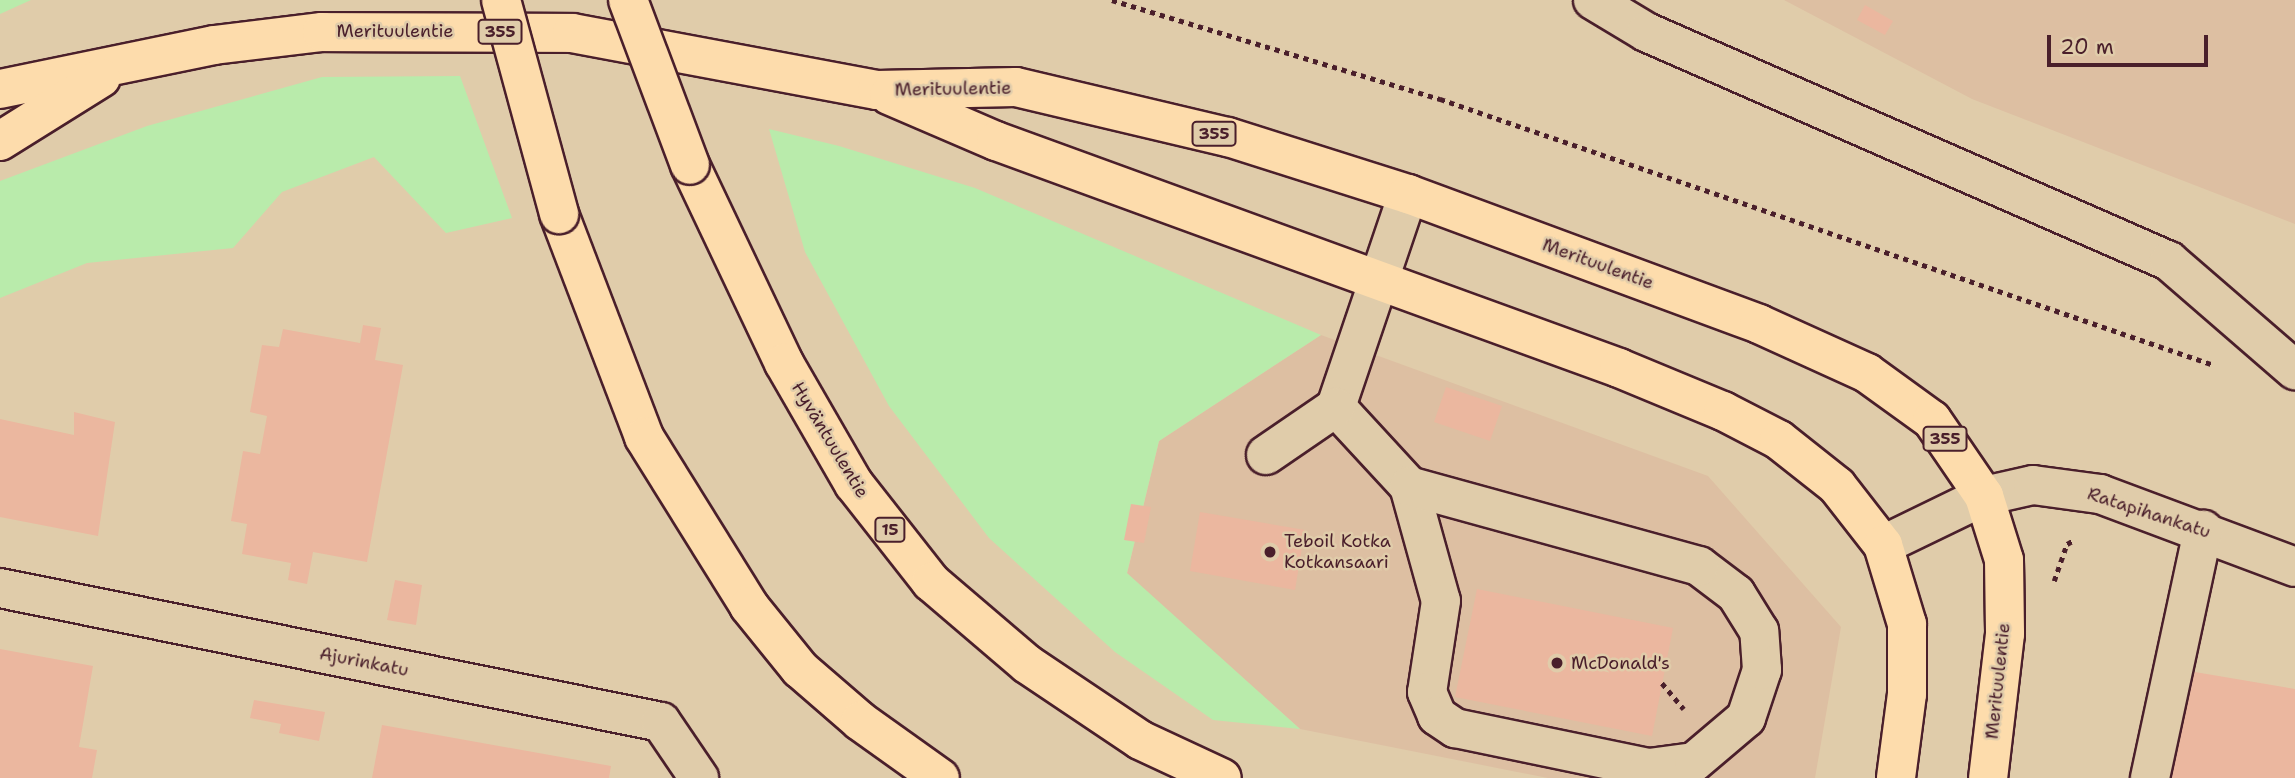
<!DOCTYPE html>
<html>
<head>
<meta charset="utf-8">
<style>
	body { margin:0 }
	#map { position:relative; width:2295px; height:778px; overflow:hidden; background:#e0ccaa; font-family:"Shantell Sans",sans-serif }
	div>[style] { position:absolute }
	.built>* { inset:0; background:#ddbfa2 }
	.green>* { inset:0; background:#b9ebab }
	.building>* { inset:0; background:#ebb79f }
	.path>* { height:4.5px; margin-top:-2.25px; transform-origin:0; background:repeating-linear-gradient(90deg,#4a1f2b 0 5px,transparent 0 10px) }
	.roads { filter:drop-shadow(2px 0 #4a1f2b) drop-shadow(-2px 0 #4a1f2b) drop-shadow(0 2px #4a1f2b) drop-shadow(0 -2px #4a1f2b) }
	.minor>* { height:38px; margin:-19px; padding:0 19px; transform-origin:19px; border-radius:19px; background:#e0ccaa }
	.major>* { height:38px; margin:-19px; padding:0 19px; transform-origin:19px; border-radius:19px; background:#fddcac }
	.highway>* { height:38px; margin:-19px; padding:0 19px; transform-origin:19px; border-radius:19px; background:#fddcac }
	.bridges { filter:drop-shadow(2px 0 #4a1f2b) drop-shadow(-2px 0 #4a1f2b) drop-shadow(0 2px #4a1f2b) drop-shadow(0 -2px #4a1f2b) }
	.highway-bridge>* { height:38px; margin:-19px; padding:0 19px; transform-origin:19px; border-radius:19px; background:#fddcac }
	.dots>* { width:19px; height:19px; translate:-50% -50%; box-sizing:border-box; border:4px solid #e0ccaa; border-radius:50% }
	span { translate:-50% -50%; white-space:nowrap; text-align:center; line-height:1.15; -webkit-text-stroke:5px #e0ccaa; paint-order:stroke }
	.shield-label span { padding:2px 5px; background:#e0ccaa; border:2px solid; border-radius:5px; -webkit-text-stroke-width:0 }
	.shield-label { font-size:16px; color:#4a1f2b; font-weight:700 }
	.street-label { font-size:18px; color:#4a1f2b }
	.poi-label { font-size:18px; color:#4a1f2b }
	.left { translate:0 -50%; text-align:left }
	.scale { position:absolute; left:2047px; top:35px; width:161px; height:32px; box-sizing:border-box; border:4px solid #4a1f2b; border-top:0; padding-left:9px; font-size:21px; line-height:24px; white-space:nowrap; color:#4a1f2b; -webkit-text-stroke:5px #e0ccaa; paint-order:stroke }
</style>
</head>
<body>
<div id="map">
	<div class="built">
		<div style="clip-path:polygon(1784px 0,2295px 0,2295px 224px,1972px 99px)"></div>
		<div style="clip-path:polygon(1321px 335px,1708px 476px,1841px 627px,1815px 778px,1548px 778px,1300px 729px,1127px 574px,1159px 441px)"></div>
	</div>
	<div class="green">
		<div style="clip-path:polygon(0 0,31px 0,0 14px)"></div>
		<div style="clip-path:polygon(460px 76px,512px 218px,446px 233px,374px 157px,282px 192px,233px 248px,87px 263px,0 298px,0 181px,147px 126px,322px 77px)"></div>
		<div style="clip-path:polygon(769px 129px,839px 146px,975px 188px,1321px 335px,1159px 441px,1127px 573px,1300px 729px,1213px 720px,1115px 652px,989px 538px,889px 406px,805px 252px)"></div>
	</div>
	<div class="building">
		<div style="clip-path:polygon(1865px 5px,1893px 21px,1885px 35px,1857px 20px)"></div>
		<div style="clip-path:polygon(363px 325px,381px 328px,375px 360px,403px 365px,367px 562px,313px 552px,307px 584px,288px 580px,291px 563px,242px 554px,247px 524px,231px 521px,243px 451px,260px 454px,267px 416px,250px 412px,262px 345px,279px 347px,283px 329px,360px 343px)"></div>
		<div style="clip-path:polygon(1446px 387px,1502px 406px,1490px 441px,1434px 422px)"></div>
		<div style="clip-path:polygon(74px 412px,115px 422px,98px 536px,0 517px,0 419px,74px 435px)"></div>
		<div style="clip-path:polygon(1131px 504px,1151px 507px,1144px 543px,1124px 540px)"></div>
		<div style="clip-path:polygon(1200px 512px,1305px 530px,1295px 590px,1190px 571px)"></div>
		<div style="clip-path:polygon(395px 580px,422px 585px,416px 625px,387px 620px)"></div>
		<div style="clip-path:polygon(1477px 589px,1673px 628px,1652px 736px,1455px 697px)"></div>
		<div style="clip-path:polygon(0 649px,93px 666px,79px 747px,97px 750px,92px 778px,0 778px)"></div>
		<div style="clip-path:polygon(2189px 671px,2295px 689px,2295px 778px,2170px 778px)"></div>
		<div style="clip-path:polygon(254px 700px,325px 712px,319px 741px,279px 733px,281px 724px,250px 718px)"></div>
		<div style="clip-path:polygon(382px 725px,611px 766px,609px 778px,372px 778px)"></div>
	</div>
	<div class="path">
		<div style="left:1112px;top:0;width:343px;rotate:16.8deg"></div>
		<div style="left:1440px;top:99px;width:818px;rotate:18.97deg"></div>
		<div style="left:2054px;top:581px;width:39px;rotate:-71deg"></div>
		<div style="left:2067px;top:544px;width:8px;rotate:-30deg"></div>
		<div style="left:1662px;top:683px;width:34px;rotate:50deg"></div>
	</div>
	<div class="roads">
		<div class="minor">
			<div style="left:1593px;top:0;width:62px;rotate:31.1deg"></div>
			<div style="left:1646px;top:32px;width:571px;rotate:23.65deg"></div>
			<div style="left:2169px;top:261px;width:167px;rotate:40.9deg"></div>
			<div style="left:1408px;top:194px;width:225px;rotate:108.7deg"></div>
			<div style="left:1336px;top:407px;width:108px;rotate:47.3deg"></div>
			<div style="left:1409px;top:486px;width:119px;rotate:74.5deg"></div>
			<div style="left:1441px;top:601px;width:92px;rotate:98.7deg"></div>
			<div style="left:1427px;top:692px;width:26px;rotate:67deg"></div>
			<div style="left:1437px;top:716px;width:22px;rotate:34deg"></div>
			<div style="left:1455px;top:728px;width:198px;rotate:11.7deg"></div>
			<div style="left:1649px;top:768px;width:45px;rotate:-7.6deg"></div>
			<div style="left:1694px;top:762px;width:68px;rotate:-40.2deg"></div>
			<div style="left:1746px;top:718px;width:51px;rotate:-71.6deg"></div>
			<div style="left:1762px;top:670px;width:39px;rotate:-94deg"></div>
			<div style="left:1759px;top:631px;width:44px;rotate:-121.9deg"></div>
			<div style="left:1736px;top:594px;width:46px;rotate:-142.9deg"></div>
			<div style="left:1699px;top:566px;width:301px;rotate:-164.6deg"></div>
			<div style="left:1266px;top:455px;width:85px;rotate:-34.4deg"></div>
			<div style="left:1883px;top:545px;width:112px;rotate:-25.9deg"></div>
			<div style="left:1984px;top:496px;width:50px;rotate:-12.7deg"></div>
			<div style="left:2033px;top:485px;width:68px;rotate:7.7deg"></div>
			<div style="left:2100px;top:494px;width:208px;rotate:20.5deg"></div>
			<div style="left:0;top:588px;width:674px;rotate:11.46deg"></div>
			<div style="left:661px;top:722px;width:68px;rotate:55.8deg"></div>
			<div style="left:2150px;top:778px;width:254px;rotate:-77.9deg"></div>
		</div>
		<div class="major">
			<div style="left:0;top:89px;width:218px;rotate:-11.6deg"></div>
			<div style="left:214px;top:45px;width:109px;rotate:-6.9deg"></div>
			<div style="left:322px;top:32px;width:250px;rotate:0.2deg"></div>
			<div style="left:572px;top:33px;width:310px;rotate:10.6deg"></div>
			<div style="left:877px;top:90px;width:139px;rotate:-1.2deg"></div>
			<div style="left:1016px;top:87px;width:218px;rotate:13.3deg"></div>
			<div style="left:1228px;top:137px;width:189px;rotate:17.6deg"></div>
			<div style="left:1408px;top:194px;width:374px;rotate:20.3deg"></div>
			<div style="left:1759px;top:324px;width:119px;rotate:24.4deg"></div>
			<div style="left:1867px;top:373px;width:80px;rotate:35.9deg"></div>
			<div style="left:1932px;top:420px;width:92px;rotate:55.6deg"></div>
			<div style="left:1984px;top:496px;width:67px;rotate:72.6deg"></div>
			<div style="left:2004px;top:560px;width:74px;rotate:89.2deg"></div>
			<div style="left:2005px;top:634px;width:145px;rotate:96.7deg"></div>
			<div style="left:889px;top:95px;width:116px;rotate:23.3deg"></div>
			<div style="left:996px;top:141px;width:663px;rotate:20.02deg"></div>
			<div style="left:1619px;top:368px;width:113px;rotate:22.5deg"></div>
			<div style="left:1723px;top:411px;width:63px;rotate:27.4deg"></div>
			<div style="left:1779px;top:440px;width:74px;rotate:38.4deg"></div>
			<div style="left:1837px;top:486px;width:75px;rotate:52.1deg"></div>
			<div style="left:1883px;top:545px;width:83px;rotate:73.1deg"></div>
			<div style="left:1907px;top:624px;width:70px;rotate:90deg"></div>
			<div style="left:1907px;top:694px;width:85px;rotate:97.5deg"></div>
			<div style="left:0;top:141px;width:119px;rotate:-32deg"></div>
		</div>
		<div class="highway">
			<div style="left:690px;top:165px;width:219px;rotate:64.6deg"></div>
			<div style="left:784px;top:363px;width:140px;rotate:60deg"></div>
			<div style="left:854px;top:484px;width:125px;rotate:51.8deg"></div>
			<div style="left:931px;top:582px;width:126px;rotate:40.5deg"></div>
			<div style="left:1027px;top:664px;width:136px;rotate:33.9deg"></div>
			<div style="left:1140px;top:740px;width:90px;rotate:24.9deg"></div>
			<div style="left:559px;top:214px;width:239px;rotate:69.1deg"></div>
			<div style="left:644px;top:437px;width:199px;rotate:58.1deg"></div>
			<div style="left:749px;top:606px;width:81px;rotate:51deg"></div>
			<div style="left:800px;top:669px;width:79px;rotate:40.9deg"></div>
			<div style="left:860px;top:721px;width:98px;rotate:35.5deg"></div>
		</div>
	</div>
	<div class="bridges">
		<div class="highway-bridge">
			<div style="left:501px;top:0;width:222px;rotate:74.8deg"></div>
			<div style="left:628px;top:0;width:176px;rotate:69.4deg"></div>
		</div>
	</div>
	<div class="dots">
		<div style="left:1270px;top:552px;background:#4a1f2b"></div>
		<div style="left:1557px;top:663px;background:#4a1f2b"></div>
	</div>
	<div class="shield-label">
		<span style="left:500px;top:32px">355</span>
		<span style="left:1214px;top:134px">355</span>
		<span style="left:1945px;top:439px">355</span>
		<span style="left:890px;top:530px">15</span>
	</div>
	<div class="street-label">
		<span style="left:395px;top:31px">Merituulentie</span>
		<span style="left:953px;top:89px;rotate:-1deg">Merituulentie</span>
		<span style="left:1598px;top:264px;rotate:20deg">Merituulentie</span>
		<span style="left:830px;top:440px;rotate:59deg">Hyväntuulentie</span>
		<span style="left:2149px;top:513px;rotate:18deg">Ratapihankatu</span>
		<span style="left:364px;top:662px;rotate:11deg">Ajurinkatu</span>
		<span style="left:1998px;top:681px;rotate:-84deg">Merituulentie</span>
	</div>
	<div class="poi-label">
		<span class="left" style="left:1284px;top:552px">Teboil Kotka<br>Kotkansaari</span>
		<span class="left" style="left:1571px;top:663px">McDonald's</span>
	</div>
	<div class="scale">20 m</div>
</div>
</body>
</html>
